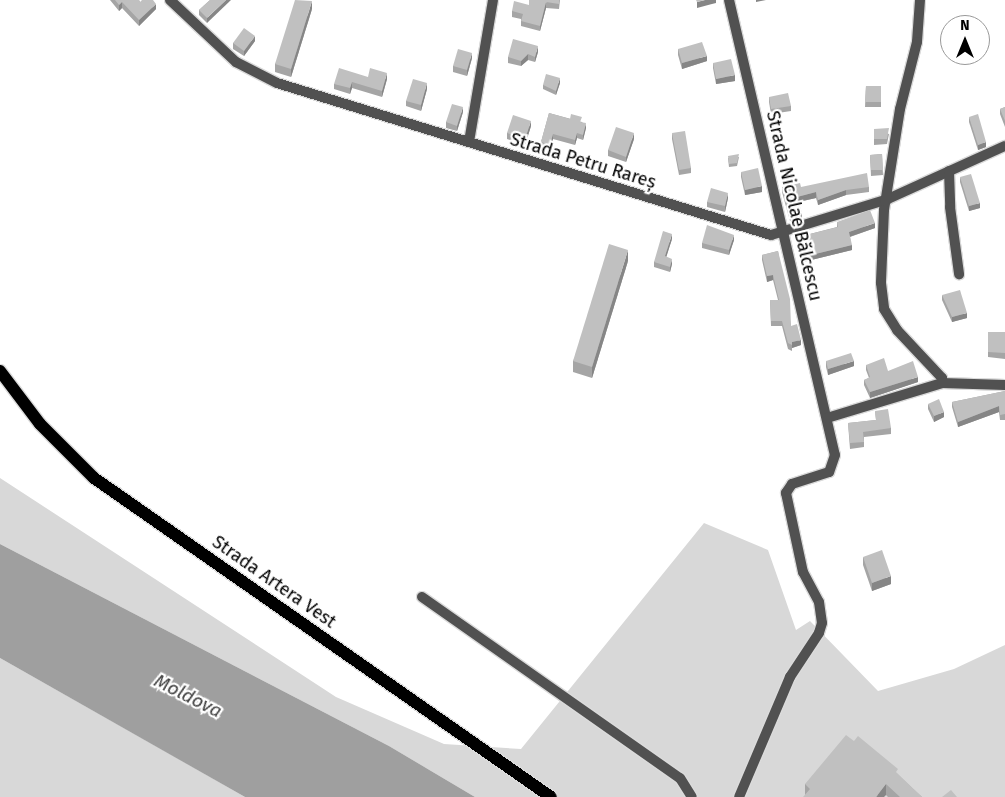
<!DOCTYPE html>
<html>
<head>
<meta charset="utf-8">
<style>
	body { margin:0 }
	#map { position:relative; width:1005px; height:797px; overflow:hidden; background:#fff; font-family:"Fira Sans",sans-serif }
	div>[style] { position:absolute }
	.green>* { inset:0; background:#d8d8d8 }
	.water>* { inset:0; background:#9f9f9f }
	.roads { filter:drop-shadow(1px 0 #dbdbdb) drop-shadow(-1px 0 #dbdbdb) drop-shadow(0 1px #dbdbdb) drop-shadow(0 -1px #dbdbdb) }
	.minor>* { height:10px; margin:-5px; padding:0 5px; transform-origin:5px; border-radius:5px; background:#515151 }
	.major>* { height:12px; margin:-6px; padding:0 6px; transform-origin:6px; border-radius:6px; background:#000 }
	.wall>* { inset:0; background:#a5a5a5 }
	.shaded-wall>* { inset:0; background:#868686 }
	.building>* { inset:0; background:#c0c0c0 }
	span { translate:-50% -50%; white-space:nowrap; text-align:center; line-height:1.15; -webkit-text-stroke:4.5px #fff; paint-order:stroke }
	.street-label { font-size:18px; color:#000 }
	.water-label { font-size:19px; color:#404040; font-style:italic }
	.north { position:absolute; left:940px; top:15px; width:50px; height:50px; box-sizing:border-box; background:#fff; border:1px solid #999; border-radius:50%; rotate:0deg; font-size:14px; font-weight:700; line-height:20px; text-align:center; color:#000 }
	.north::after { content:''; display:block; margin:auto; width:18px; height:22px; background:#000; clip-path:polygon(50% 0,100% 100%,50% 72%,0 100%) }
</style>
</head>
<body>
<div id="map">
	<div class="green">
		<div style="clip-path:polygon(0 478px,336px 697px,444px 744px,521px 749px,704px 523px,768px 550px,796px 630px,810px 621px,878px 691px,954px 669px,1005px 645px,1005px 797px,475px 797px,389px 746px,0 544px)"></div>
		<div style="clip-path:polygon(0 658px,177px 758px,245px 797px,0 797px)"></div>
	</div>
	<div class="water">
		<div style="clip-path:polygon(0 544px,389px 746px,475px 797px,245px 797px,0 658px)"></div>
	</div>
	<div class="roads">
		<div class="minor">
			<div style="left:170px;top:0;width:91px;rotate:43.2deg"></div>
			<div style="left:236px;top:62px;width:46px;rotate:27.1deg"></div>
			<div style="left:277px;top:83px;width:517px;rotate:17.1deg"></div>
			<div style="left:771px;top:235px;width:122px;rotate:-17.1deg"></div>
			<div style="left:888px;top:199px;width:128px;rotate:-24.4deg"></div>
			<div style="left:729px;top:0;width:467px;rotate:76.9deg"></div>
			<div style="left:835px;top:455px;width:18px;rotate:109deg"></div>
			<div style="left:829px;top:472px;width:39px;rotate:162deg"></div>
			<div style="left:792px;top:484px;width:11px;rotate:124deg"></div>
			<div style="left:786px;top:493px;width:81px;rotate:77.9deg"></div>
			<div style="left:803px;top:572px;width:34px;rotate:62deg"></div>
			<div style="left:819px;top:602px;width:21px;rotate:82deg"></div>
			<div style="left:822px;top:623px;width:10px;rotate:107deg"></div>
			<div style="left:819px;top:633px;width:53px;rotate:123.4deg"></div>
			<div style="left:790px;top:677px;width:130px;rotate:113deg"></div>
			<div style="left:920px;top:0;width:42px;rotate:94.1deg"></div>
			<div style="left:917px;top:42px;width:69px;rotate:104.2deg"></div>
			<div style="left:900px;top:109px;width:102px;rotate:99deg"></div>
			<div style="left:884px;top:210px;width:73px;rotate:92.4deg"></div>
			<div style="left:881px;top:283px;width:26px;rotate:83deg"></div>
			<div style="left:884px;top:309px;width:25px;rotate:58deg"></div>
			<div style="left:897px;top:330px;width:66px;rotate:46.8deg"></div>
			<div style="left:942px;top:378px;width:5px;rotate:90deg"></div>
			<div style="left:469px;top:142px;width:144px;rotate:-80.4deg"></div>
			<div style="left:949px;top:171px;width:36px;rotate:88deg"></div>
			<div style="left:950px;top:207px;width:68px;rotate:82.3deg"></div>
			<div style="left:827px;top:418px;width:120px;rotate:-16.9deg"></div>
			<div style="left:942px;top:383px;width:63px;rotate:1.8deg"></div>
			<div style="left:422px;top:597px;width:315px;rotate:35.1deg"></div>
			<div style="left:680px;top:778px;width:22px;rotate:58deg"></div>
		</div>
		<div class="major">
			<div style="left:0;top:371px;width:66px;rotate:53deg"></div>
			<div style="left:40px;top:424px;width:76px;rotate:45deg"></div>
			<div style="left:94px;top:478px;width:557px;rotate:34.92deg"></div>
		</div>
	</div>
	<div class="wall">
		<div style="clip-path:polygon(110px 0,139px 0,140px 2px,156px 9px,139px 26px,122px 8px,119px 11px)"></div>
		<div style="clip-path:polygon(210px 0,207px 23px,199px 15px,199px 10px)"></div>
		<div style="clip-path:polygon(560px 0,559px 9px,546px 8px,540px 31px,521px 26px,521px 19px,512px 17px,512px 11px,529px 5px)"></div>
		<div style="clip-path:polygon(312px 9px,291px 77px,275px 72px,275px 64px)"></div>
		<div style="clip-path:polygon(255px 41px,244px 56px,233px 49px,233px 43px)"></div>
		<div style="clip-path:polygon(678px 49px,707px 61px,682px 69px,678px 55px)"></div>
		<div style="clip-path:polygon(538px 52px,535px 62px,528px 60px,521px 66px,508px 63px,508px 57px)"></div>
		<div style="clip-path:polygon(472px 58px,467px 76px,453px 72px,453px 66px)"></div>
		<div style="clip-path:polygon(713px 63px,735px 81px,716px 84px,713px 68px)"></div>
		<div style="clip-path:polygon(368px 77px,387px 79px,382px 97px,352px 88px,350px 94px,334px 89px,334px 84px)"></div>
		<div style="clip-path:polygon(560px 83px,556px 95px,543px 89px,543px 85px)"></div>
		<div style="clip-path:polygon(866px 86px,881px 86px,881px 107px,865px 107px)"></div>
		<div style="clip-path:polygon(427px 89px,421px 111px,406px 106px,406px 101px)"></div>
		<div style="clip-path:polygon(769px 97px,791px 106px,791px 111px,771px 114px,769px 102px)"></div>
		<div style="clip-path:polygon(1005px 107px,1005px 127px,1000px 114px,1000px 109px)"></div>
		<div style="clip-path:polygon(463px 112px,457px 131px,446px 128px,446px 122px)"></div>
		<div style="clip-path:polygon(549px 113px,582px 122px,586px 128px,583px 140px,577px 138px,575px 145px,553px 139px,550px 150px,541px 147px,541px 142px)"></div>
		<div style="clip-path:polygon(969px 117px,986px 147px,978px 150px,969px 122px)"></div>
		<div style="clip-path:polygon(531px 126px,525px 145px,507px 139px,507px 133px)"></div>
		<div style="clip-path:polygon(874px 129px,889px 134px,887px 144px,874px 145px)"></div>
		<div style="clip-path:polygon(672px 133px,691px 168px,691px 173px,679px 175px,672px 139px)"></div>
		<div style="clip-path:polygon(634px 139px,626px 162px,608px 156px,608px 150px)"></div>
		<div style="clip-path:polygon(882px 154px,883px 175px,871px 176px,870px 155px)"></div>
		<div style="clip-path:polygon(739px 157px,737px 166px,729px 167px,728px 158px)"></div>
		<div style="clip-path:polygon(741px 172px,762px 192px,745px 195px,741px 177px)"></div>
		<div style="clip-path:polygon(960px 177px,980px 208px,969px 211px,960px 182px)"></div>
		<div style="clip-path:polygon(782px 187px,869px 187px,869px 192px,846px 195px,818px 205px,816px 198px,799px 202px,802px 218px,790px 221px,782px 192px)"></div>
		<div style="clip-path:polygon(728px 198px,725px 212px,707px 207px,707px 202px)"></div>
		<div style="clip-path:polygon(837px 222px,875px 228px,850px 237px,852px 250px,803px 262px,798px 242px,798px 237px,837px 227px)"></div>
		<div style="clip-path:polygon(672px 239px,666px 257px,672px 264px,670px 272px,654px 267px,654px 262px)"></div>
		<div style="clip-path:polygon(734px 240px,729px 255px,702px 248px,702px 243px)"></div>
		<div style="clip-path:polygon(778px 251px,791px 326px,801px 345px,792px 348px,792px 351px,788px 349px,782px 326px,771px 326px,770px 300px,778px 300px,773px 280px,767px 282px,762px 260px,762px 255px)"></div>
		<div style="clip-path:polygon(628px 261px,592px 378px,573px 372px,573px 361px)"></div>
		<div style="clip-path:polygon(942px 295px,967px 318px,952px 322px,942px 300px)"></div>
		<div style="clip-path:polygon(988px 332px,1005px 332px,1005px 359px,988px 357px)"></div>
		<div style="clip-path:polygon(826px 361px,854px 366px,828px 375px,826px 367px)"></div>
		<div style="clip-path:polygon(866px 365px,888px 371px,918px 382px,870px 398px,864px 385px,864px 380px,869px 378px,866px 370px)"></div>
		<div style="clip-path:polygon(1005px 391px,1005px 420px,1000px 420px,999px 412px,958px 427px,952px 407px,952px 402px)"></div>
		<div style="clip-path:polygon(928px 404px,944px 417px,934px 422px,928px 409px)"></div>
		<div style="clip-path:polygon(875px 411px,891px 428px,891px 434px,864px 437px,864px 447px,850px 449px,848px 423px,876px 420px)"></div>
		<div style="clip-path:polygon(863px 557px,891px 584px,872px 591px,863px 565px)"></div>
		<div style="clip-path:polygon(898px 775px,922px 797px,888px 797px,886px 795px,805px 795px,805px 784px)"></div>
	</div>
	<div class="shaded-wall">
		<div style="clip-path:polygon(226px 0,231px 0,207px 23px,207px 18px)"></div>
		<div style="clip-path:polygon(705px 0,716px 0,716px 3px,697px 8px,697px 2px)"></div>
		<div style="clip-path:polygon(756px 0,766px 0,756px 2px)"></div>
		<div style="clip-path:polygon(312px 1px,312px 9px,291px 77px,291px 69px)"></div>
		<div style="clip-path:polygon(122px 2px,122px 8px,119px 11px,119px 5px)"></div>
		<div style="clip-path:polygon(546px 2px,546px 8px,540px 31px,540px 26px)"></div>
		<div style="clip-path:polygon(156px 4px,156px 9px,139px 26px,139px 20px)"></div>
		<div style="clip-path:polygon(255px 36px,255px 41px,244px 56px,244px 51px)"></div>
		<div style="clip-path:polygon(538px 46px,538px 52px,535px 62px,535px 57px)"></div>
		<div style="clip-path:polygon(472px 53px,472px 58px,467px 76px,467px 70px)"></div>
		<div style="clip-path:polygon(528px 54px,528px 60px,521px 66px,521px 61px)"></div>
		<div style="clip-path:polygon(707px 56px,707px 61px,682px 69px,682px 63px)"></div>
		<div style="clip-path:polygon(387px 73px,387px 79px,382px 97px,382px 91px)"></div>
		<div style="clip-path:polygon(735px 75px,735px 81px,716px 84px,716px 79px)"></div>
		<div style="clip-path:polygon(560px 78px,560px 83px,556px 95px,556px 91px)"></div>
		<div style="clip-path:polygon(352px 82px,352px 88px,350px 94px,350px 88px)"></div>
		<div style="clip-path:polygon(427px 83px,427px 89px,421px 111px,421px 105px)"></div>
		<div style="clip-path:polygon(463px 107px,463px 112px,457px 131px,457px 126px)"></div>
		<div style="clip-path:polygon(531px 121px,531px 126px,525px 145px,525px 139px)"></div>
		<div style="clip-path:polygon(586px 123px,586px 128px,583px 140px,583px 135px)"></div>
		<div style="clip-path:polygon(577px 133px,577px 138px,575px 145px,575px 140px)"></div>
		<div style="clip-path:polygon(634px 133px,634px 139px,626px 162px,626px 157px)"></div>
		<div style="clip-path:polygon(553px 134px,553px 139px,550px 150px,550px 145px)"></div>
		<div style="clip-path:polygon(986px 142px,986px 147px,978px 150px,978px 145px)"></div>
		<div style="clip-path:polygon(762px 186px,762px 192px,745px 195px,745px 190px)"></div>
		<div style="clip-path:polygon(846px 190px,846px 195px,818px 205px,818px 200px)"></div>
		<div style="clip-path:polygon(816px 192px,816px 198px,797px 202px,797px 197px)"></div>
		<div style="clip-path:polygon(728px 193px,728px 198px,725px 212px,725px 206px)"></div>
		<div style="clip-path:polygon(980px 203px,980px 208px,969px 211px,969px 206px)"></div>
		<div style="clip-path:polygon(802px 213px,802px 218px,790px 221px,790px 216px)"></div>
		<div style="clip-path:polygon(875px 223px,875px 228px,849px 237px,849px 232px)"></div>
		<div style="clip-path:polygon(672px 234px,672px 239px,665px 261px,665px 256px)"></div>
		<div style="clip-path:polygon(734px 235px,734px 240px,729px 255px,729px 250px)"></div>
		<div style="clip-path:polygon(852px 245px,852px 250px,803px 262px,803px 257px)"></div>
		<div style="clip-path:polygon(628px 250px,628px 261px,592px 378px,592px 367px)"></div>
		<div style="clip-path:polygon(672px 259px,672px 264px,670px 272px,670px 267px)"></div>
		<div style="clip-path:polygon(773px 275px,773px 280px,767px 282px,767px 276px)"></div>
		<div style="clip-path:polygon(967px 313px,967px 318px,952px 322px,952px 317px)"></div>
		<div style="clip-path:polygon(801px 340px,801px 345px,792px 348px,792px 342px)"></div>
		<div style="clip-path:polygon(854px 361px,854px 366px,828px 375px,828px 369px)"></div>
		<div style="clip-path:polygon(918px 377px,918px 382px,870px 398px,870px 392px)"></div>
		<div style="clip-path:polygon(999px 406px,999px 412px,958px 427px,958px 422px)"></div>
		<div style="clip-path:polygon(944px 412px,944px 417px,934px 422px,934px 416px)"></div>
		<div style="clip-path:polygon(891px 576px,891px 584px,872px 591px,872px 583px)"></div>
		<div style="clip-path:polygon(886px 784px,886px 795px,884px 797px,876px 797px)"></div>
	</div>
	<div class="building">
		<div style="clip-path:polygon(115px 0,139px 0,140px 2px,142px 0,153px 0,156px 4px,139px 20px,122px 2px,119px 5px)"></div>
		<div style="clip-path:polygon(210px 0,226px 0,207px 18px,199px 10px)"></div>
		<div style="clip-path:polygon(295px 0,312px 1px,291px 69px,275px 64px)"></div>
		<div style="clip-path:polygon(529px 0,559px 0,559px 4px,546px 2px,540px 26px,521px 21px,523px 14px,512px 11px,514px 1px,529px 5px)"></div>
		<div style="clip-path:polygon(696px 0,705px 0,697px 2px)"></div>
		<div style="clip-path:polygon(244px 28px,255px 36px,244px 51px,233px 43px)"></div>
		<div style="clip-path:polygon(513px 39px,538px 46px,535px 57px,528px 54px,521px 61px,508px 57px)"></div>
		<div style="clip-path:polygon(702px 42px,707px 56px,682px 63px,678px 49px)"></div>
		<div style="clip-path:polygon(458px 49px,472px 53px,467px 70px,453px 66px)"></div>
		<div style="clip-path:polygon(731px 59px,735px 75px,716px 79px,713px 63px)"></div>
		<div style="clip-path:polygon(339px 68px,368px 77px,370px 68px,387px 73px,382px 91px,352px 82px,350px 88px,334px 84px)"></div>
		<div style="clip-path:polygon(546px 74px,560px 78px,556px 91px,543px 85px)"></div>
		<div style="clip-path:polygon(413px 79px,427px 83px,421px 105px,406px 101px)"></div>
		<div style="clip-path:polygon(866px 86px,881px 86px,881px 102px,865px 102px)"></div>
		<div style="clip-path:polygon(788px 93px,791px 106px,771px 109px,769px 97px)"></div>
		<div style="clip-path:polygon(452px 104px,463px 107px,457px 126px,446px 122px)"></div>
		<div style="clip-path:polygon(1005px 107px,1005px 121px,1000px 109px)"></div>
		<div style="clip-path:polygon(549px 113px,570px 119px,571px 114px,582px 117px,580px 122px,586px 123px,583px 135px,577px 133px,575px 140px,553px 134px,550px 145px,541px 142px)"></div>
		<div style="clip-path:polygon(978px 114px,986px 142px,978px 145px,969px 117px)"></div>
		<div style="clip-path:polygon(513px 115px,531px 121px,525px 139px,507px 133px)"></div>
		<div style="clip-path:polygon(616px 127px,634px 133px,626px 157px,608px 150px)"></div>
		<div style="clip-path:polygon(889px 128px,887px 139px,874px 139px,874px 129px)"></div>
		<div style="clip-path:polygon(685px 131px,691px 168px,679px 170px,672px 133px)"></div>
		<div style="clip-path:polygon(739px 154px,737px 163px,729px 164px,728px 156px)"></div>
		<div style="clip-path:polygon(882px 154px,883px 170px,871px 170px,870px 155px)"></div>
		<div style="clip-path:polygon(758px 168px,762px 186px,745px 190px,741px 172px)"></div>
		<div style="clip-path:polygon(867px 173px,869px 187px,846px 190px,818px 200px,816px 192px,797px 197px,802px 213px,790px 216px,782px 187px,800px 183px,801px 187px)"></div>
		<div style="clip-path:polygon(971px 174px,980px 203px,969px 206px,960px 177px)"></div>
		<div style="clip-path:polygon(711px 188px,728px 193px,725px 206px,707px 202px)"></div>
		<div style="clip-path:polygon(870px 210px,875px 223px,849px 232px,852px 245px,803px 257px,798px 237px,838px 227px,837px 222px)"></div>
		<div style="clip-path:polygon(707px 225px,734px 235px,729px 250px,702px 243px)"></div>
		<div style="clip-path:polygon(663px 231px,672px 234px,665px 256px,672px 259px,670px 267px,654px 262px)"></div>
		<div style="clip-path:polygon(609px 244px,628px 250px,592px 367px,573px 361px)"></div>
		<div style="clip-path:polygon(778px 251px,790px 299px,791px 326px,797px 324px,801px 340px,792px 342px,792px 345px,788px 343px,782px 321px,771px 321px,770px 300px,779px 300px,773px 275px,767px 276px,762px 255px)"></div>
		<div style="clip-path:polygon(960px 290px,967px 313px,952px 317px,942px 295px)"></div>
		<div style="clip-path:polygon(988px 332px,1005px 332px,1005px 353px,988px 352px)"></div>
		<div style="clip-path:polygon(851px 353px,854px 361px,828px 369px,826px 361px)"></div>
		<div style="clip-path:polygon(884px 358px,888px 371px,913px 361px,918px 377px,870px 392px,864px 380px,870px 377px,866px 365px)"></div>
		<div style="clip-path:polygon(1005px 391px,1005px 414px,1000px 415px,999px 406px,958px 422px,952px 402px)"></div>
		<div style="clip-path:polygon(939px 399px,944px 412px,934px 416px,928px 404px)"></div>
		<div style="clip-path:polygon(888px 409px,891px 428px,863px 432px,864px 442px,850px 443px,848px 423px,876px 420px,875px 411px)"></div>
		<div style="clip-path:polygon(882px 550px,891px 576px,872px 583px,863px 557px)"></div>
		<div style="clip-path:polygon(846px 735px,854px 741px,858px 736px,898px 769px,896px 772px,922px 797px,900px 797px,886px 784px,876px 797px,803px 797px,810px 789px,805px 784px)"></div>
		<div style="clip-path:polygon(951px 790px,957px 797px,942px 797px)"></div>
	</div>
	<div class="street-label">
		<span style="left:583px;top:161px;rotate:17deg">Strada Petru Rareș</span>
		<span style="left:794px;top:206px;rotate:77deg">Strada Nicolae Bălcescu</span>
		<span style="left:274px;top:582px;rotate:35deg">Strada Artera Vest</span>
	</div>
	<div class="water-label">
		<span style="left:188px;top:696px;rotate:27deg">Moldova</span>
	</div>
	<div class="north">N</div>
</div>
</body>
</html>
